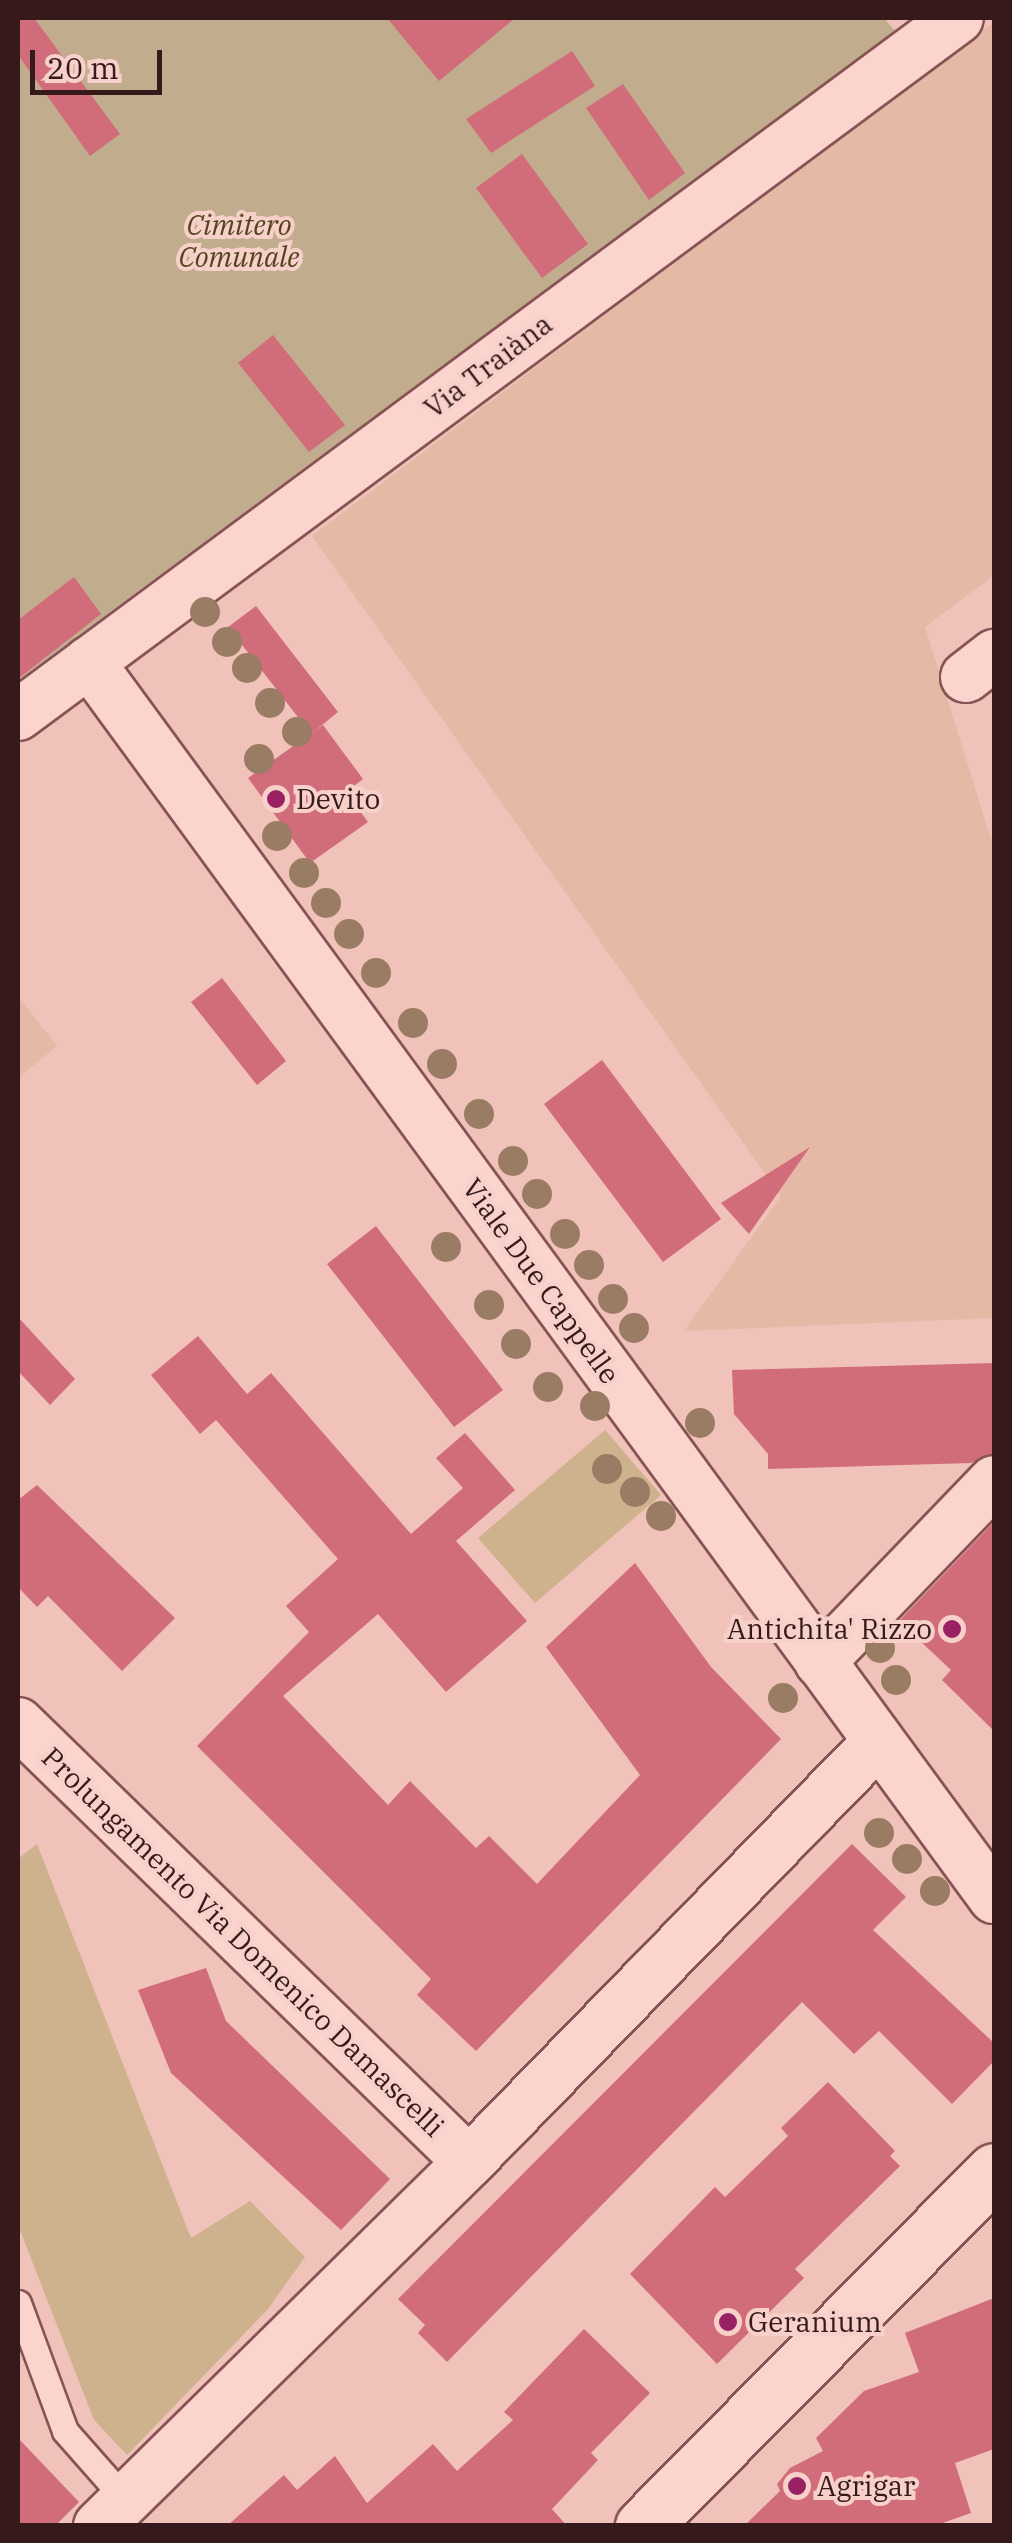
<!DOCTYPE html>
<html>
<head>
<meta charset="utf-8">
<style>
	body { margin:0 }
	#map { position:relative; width:1012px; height:2543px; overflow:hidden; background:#f0c2b9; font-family:"IBM Plex Serif",serif }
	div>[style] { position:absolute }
	.farmland>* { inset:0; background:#e6b9a6 }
	.green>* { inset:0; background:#ceb28d }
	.cemetery>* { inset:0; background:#c2ac8e }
	.building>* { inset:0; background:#d16d7a }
	.roads { filter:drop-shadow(2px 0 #875354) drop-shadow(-2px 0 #875354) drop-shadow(0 2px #875354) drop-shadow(0 -2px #875354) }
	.lane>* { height:25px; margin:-12.5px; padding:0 12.5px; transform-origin:12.5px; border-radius:12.5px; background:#fbd4cd }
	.street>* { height:50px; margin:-25px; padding:0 25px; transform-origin:25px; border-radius:25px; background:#fbd4cd }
	.secondary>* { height:55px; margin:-27.5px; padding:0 27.5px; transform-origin:27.5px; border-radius:27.5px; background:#fbd4cd }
	.trees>* { width:30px; height:30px; margin:-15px; border-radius:50%; background:#9a7c64 }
	.dots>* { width:28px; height:28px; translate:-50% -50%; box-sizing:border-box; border:5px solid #f7d1c9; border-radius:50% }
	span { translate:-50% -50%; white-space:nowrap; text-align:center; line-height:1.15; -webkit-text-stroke:8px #f7d1c9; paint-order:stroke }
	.park-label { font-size:28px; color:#53431f; font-style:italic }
	.street-label { font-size:28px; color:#35191b }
	.poi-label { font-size:28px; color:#35191b }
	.left { translate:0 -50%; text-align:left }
	.right { translate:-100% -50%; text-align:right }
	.frame { position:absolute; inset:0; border:20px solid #35191b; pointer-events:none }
	.scale { position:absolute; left:30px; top:50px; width:132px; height:45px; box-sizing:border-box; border:5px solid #35191b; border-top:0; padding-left:12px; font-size:30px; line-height:35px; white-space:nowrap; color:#35191b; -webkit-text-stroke:8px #f7d1c9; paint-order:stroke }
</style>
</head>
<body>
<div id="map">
	<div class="farmland">
		<div style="clip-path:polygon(994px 22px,994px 575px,925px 627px,994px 849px,994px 1318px,684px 1331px,781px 1196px,312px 536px)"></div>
		<div style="clip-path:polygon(18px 996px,57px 1046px,18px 1078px)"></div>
	</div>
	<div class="green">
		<div style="clip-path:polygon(605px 1430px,661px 1495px,535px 1603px,478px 1538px)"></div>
		<div style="clip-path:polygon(37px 1844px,191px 2238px,250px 2201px,305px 2257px,268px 2309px,127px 2455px,94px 2420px,18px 2225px,18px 1859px)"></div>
	</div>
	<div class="cemetery">
		<div style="clip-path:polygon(18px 18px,884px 18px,895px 31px,18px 680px)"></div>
	</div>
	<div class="building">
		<div style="clip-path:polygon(18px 18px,34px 18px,120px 134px,90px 156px,18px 55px)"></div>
		<div style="clip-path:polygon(387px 18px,515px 18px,439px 81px)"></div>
		<div style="clip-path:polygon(572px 51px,595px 86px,491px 153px,466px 119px)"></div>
		<div style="clip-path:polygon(623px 84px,685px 173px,649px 200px,586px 108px)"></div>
		<div style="clip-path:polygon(522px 154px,588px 244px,542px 278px,476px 188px)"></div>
		<div style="clip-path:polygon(273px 335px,345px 425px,309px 452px,238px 363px)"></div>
		<div style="clip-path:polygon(74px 577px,101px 614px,18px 679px,18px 620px)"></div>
		<div style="clip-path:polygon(256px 606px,338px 712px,311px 734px,228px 627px)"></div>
		<div style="clip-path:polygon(323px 725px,363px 779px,346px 792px,368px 822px,310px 863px,248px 778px)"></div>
		<div style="clip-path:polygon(222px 978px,286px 1061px,257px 1085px,191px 1002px)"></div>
		<div style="clip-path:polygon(602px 1060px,721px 1219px,663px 1262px,544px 1104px)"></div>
		<div style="clip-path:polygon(810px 1147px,749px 1234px,721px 1203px)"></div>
		<div style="clip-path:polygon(376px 1226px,503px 1390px,454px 1427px,327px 1264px)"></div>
		<div style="clip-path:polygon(18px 1317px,75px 1379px,50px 1405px,18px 1371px)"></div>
		<div style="clip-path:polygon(198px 1336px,247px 1394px,271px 1373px,411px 1534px,463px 1488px,436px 1458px,465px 1433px,515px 1490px,456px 1541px,527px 1621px,446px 1692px,378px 1614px,283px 1696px,388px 1805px,410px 1781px,476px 1848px,489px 1836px,537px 1884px,640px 1775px,546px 1647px,635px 1563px,711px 1667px,781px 1739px,476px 2051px,417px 1995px,431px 1979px,197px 1746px,309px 1632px,286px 1606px,338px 1559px,216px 1420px,200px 1434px,151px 1375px)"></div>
		<div style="clip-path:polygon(994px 1363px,994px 1453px,971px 1463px,768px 1469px,768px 1454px,734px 1414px,732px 1370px)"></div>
		<div style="clip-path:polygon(37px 1485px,175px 1618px,122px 1671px,48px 1596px,37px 1607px,18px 1587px,18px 1500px)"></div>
		<div style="clip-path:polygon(994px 1522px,994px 1731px,942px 1680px,951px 1670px,899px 1621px)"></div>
		<div style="clip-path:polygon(852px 1844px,906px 1897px,873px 1930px,994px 2043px,994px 2061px,952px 2104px,879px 2031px,854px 2054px,802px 2002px,447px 2362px,418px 2333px,425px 2325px,398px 2299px)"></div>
		<div style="clip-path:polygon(206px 1968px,226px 2021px,390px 2179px,341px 2230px,171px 2073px,138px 1990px)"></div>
		<div style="clip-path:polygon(828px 2082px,895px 2151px,890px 2156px,900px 2166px,795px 2269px,804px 2278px,717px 2364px,630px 2274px,715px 2187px,725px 2197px,788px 2136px,781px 2128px)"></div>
		<div style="clip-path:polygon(994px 2298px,994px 2449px,955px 2463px,971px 2513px,934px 2526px,744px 2526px,780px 2491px,777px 2484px,790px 2468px,823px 2451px,816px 2438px,864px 2391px,919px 2372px,905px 2333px)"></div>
		<div style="clip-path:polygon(584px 2329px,650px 2393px,591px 2453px,598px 2460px,552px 2509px,567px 2526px,227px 2526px,284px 2475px,297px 2490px,335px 2456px,367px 2503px,433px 2444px,457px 2471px,513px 2420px,504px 2412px)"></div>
		<div style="clip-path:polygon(18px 2438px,79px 2502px,55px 2526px,18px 2526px)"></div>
	</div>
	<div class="roads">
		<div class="lane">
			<div style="left:18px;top:2303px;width:136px;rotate:69.8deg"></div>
			<div style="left:65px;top:2431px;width:91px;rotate:48.6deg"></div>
		</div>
		<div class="street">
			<div style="left:89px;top:662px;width:1532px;rotate:53.79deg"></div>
			<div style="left:966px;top:677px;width:36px;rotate:-38deg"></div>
			<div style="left:18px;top:715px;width:1170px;rotate:-36.56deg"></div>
			<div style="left:820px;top:1662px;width:251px;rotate:-46.1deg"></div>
			<div style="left:18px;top:1723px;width:629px;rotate:44.23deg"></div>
			<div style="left:99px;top:2526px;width:519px;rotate:-44.53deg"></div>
			<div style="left:469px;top:2162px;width:586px;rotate:-45.76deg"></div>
		</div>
		<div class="secondary">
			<div style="left:643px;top:2526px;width:499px;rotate:-45.3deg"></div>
		</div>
	</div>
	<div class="trees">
		<div style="left:205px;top:612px"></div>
		<div style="left:227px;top:642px"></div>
		<div style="left:247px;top:668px"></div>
		<div style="left:270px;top:703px"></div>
		<div style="left:297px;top:732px"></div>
		<div style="left:259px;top:759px"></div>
		<div style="left:277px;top:836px"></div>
		<div style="left:304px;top:873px"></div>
		<div style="left:326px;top:903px"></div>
		<div style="left:349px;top:934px"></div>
		<div style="left:376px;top:973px"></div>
		<div style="left:413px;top:1023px"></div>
		<div style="left:442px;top:1064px"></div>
		<div style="left:479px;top:1114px"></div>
		<div style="left:513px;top:1161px"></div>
		<div style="left:537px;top:1194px"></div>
		<div style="left:565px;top:1234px"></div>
		<div style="left:446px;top:1247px"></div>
		<div style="left:589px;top:1265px"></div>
		<div style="left:613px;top:1299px"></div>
		<div style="left:489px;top:1305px"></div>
		<div style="left:634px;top:1328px"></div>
		<div style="left:516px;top:1344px"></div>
		<div style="left:548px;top:1387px"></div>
		<div style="left:595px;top:1406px"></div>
		<div style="left:700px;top:1423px"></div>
		<div style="left:607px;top:1469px"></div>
		<div style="left:635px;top:1492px"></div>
		<div style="left:661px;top:1516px"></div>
		<div style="left:880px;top:1648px"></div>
		<div style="left:896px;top:1680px"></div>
		<div style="left:783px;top:1698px"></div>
		<div style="left:879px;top:1833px"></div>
		<div style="left:907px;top:1859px"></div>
		<div style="left:935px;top:1891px"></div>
	</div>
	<div class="dots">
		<div style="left:276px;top:799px;background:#992063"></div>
		<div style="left:952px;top:1629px;background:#992063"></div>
		<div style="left:728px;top:2322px;background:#992063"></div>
		<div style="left:797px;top:2486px;background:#992063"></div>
	</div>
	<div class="park-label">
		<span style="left:239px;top:241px">Cimitero<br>Comunale</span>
	</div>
	<div class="street-label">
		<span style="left:488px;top:366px;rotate:-37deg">Via Traiàna</span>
		<span style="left:541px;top:1281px;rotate:54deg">Viale Due Cappelle</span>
		<span style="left:243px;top:1942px;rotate:44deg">Prolungamento Via Domenico Damascelli</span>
	</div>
	<div class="poi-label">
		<span class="left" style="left:296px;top:799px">Devito</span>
		<span class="right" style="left:932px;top:1629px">Antichita' Rizzo</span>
		<span class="left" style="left:748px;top:2322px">Geranium</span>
		<span class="left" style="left:817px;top:2486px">Agrigar</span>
	</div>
	<div class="frame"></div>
	<div class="scale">20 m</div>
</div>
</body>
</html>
